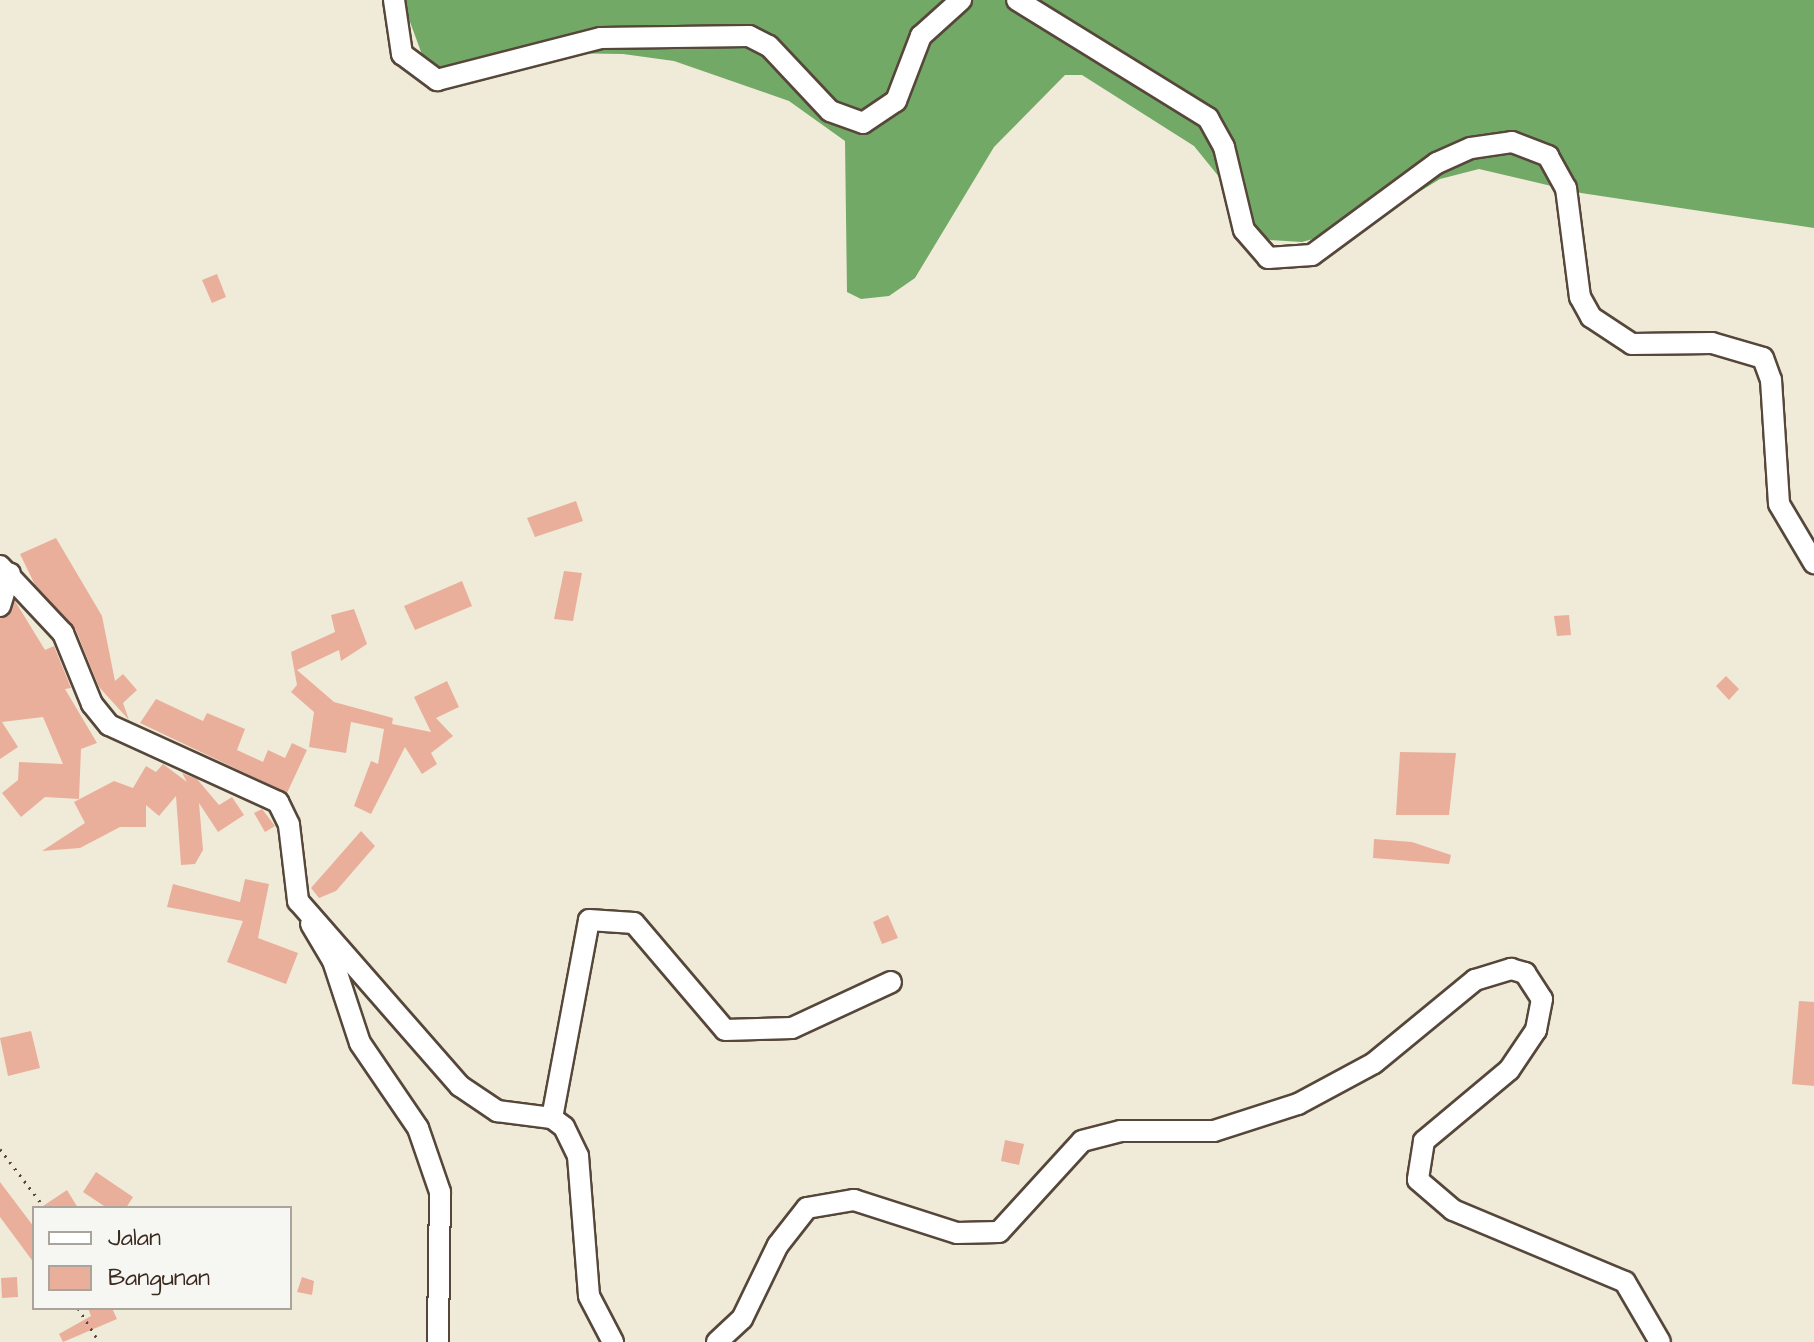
<!DOCTYPE html>
<html>
<head>
<meta charset="utf-8">
<style>
	body { margin:0 }
	#map { position:relative; width:1814px; height:1342px; overflow:hidden; background:#f0ebd8; font-family:"Architects Daughter",sans-serif }
	div>[style] { position:absolute }
	.forest>* { inset:0; background:#72a966 }
	.building>* { inset:0; background:#e9af9a }
	.path>* { height:3px; margin-top:-1.5px; transform-origin:0; background:repeating-linear-gradient(90deg,#56473a 0 2px,transparent 0 8px) }
	.roads { filter:drop-shadow(2px 0 #56473a) drop-shadow(-2px 0 #56473a) drop-shadow(0 2px #56473a) drop-shadow(0 -2px #56473a) }
	.minor>* { height:20px; margin:-10px; padding:0 10px; transform-origin:10px; border-radius:10px; background:#fff }
	span { translate:-50% -50%; white-space:nowrap; text-align:center; line-height:1.15; -webkit-text-stroke:6px #f6f6f2; paint-order:stroke }
	.legend { position:absolute; left:32px; top:1206px; width:260px; height:104px; box-sizing:border-box; background:#f6f6f2; border:2px solid #aba49d; margin:0; padding:10px 14px; list-style:none; font-size:24px; color:#3b2a1e }
	.legend li { display:flex; align-items:center; gap:16px; height:40px }
	.legend b { width:40px; border:2px solid #aba49d }
</style>
</head>
<body>
<div id="map">
	<div class="forest">
		<div style="clip-path:polygon(402px 0,1814px 0,1814px 228px,1581px 193px,1479px 169px,1440px 179px,1365px 225px,1302px 242px,1256px 239px,1241px 204px,1194px 146px,1082px 75px,1065px 75px,994px 147px,915px 278px,889px 296px,861px 299px,847px 292px,845px 141px,789px 101px,674px 61px,623px 54px,556px 53px,428px 71px)"></div>
	</div>
	<div class="building">
		<div style="clip-path:polygon(217px 274px,226px 297px,212px 303px,202px 280px)"></div>
		<div style="clip-path:polygon(576px 501px,583px 521px,535px 537px,527px 518px)"></div>
		<div style="clip-path:polygon(56px 538px,102px 616px,115px 681px,123px 674px,137px 690px,123px 703px,129px 720px,99px 687px,75px 628px,35px 585px,20px 554px)"></div>
		<div style="clip-path:polygon(564px 571px,582px 573px,573px 621px,554px 619px)"></div>
		<div style="clip-path:polygon(462px 581px,472px 606px,415px 630px,404px 606px)"></div>
		<div style="clip-path:polygon(15px 601px,45px 650px,54px 646px,71px 688px,65px 689px,97px 743px,81px 749px,79px 799px,45px 797px,21px 817px,2px 793px,18px 780px,19px 762px,63px 764px,43px 717px,2px 722px,18px 747px,0 759px,0 619px)"></div>
		<div style="clip-path:polygon(354px 609px,367px 644px,341px 661px,339px 650px,297px 670px,334px 702px,393px 718px,392px 724px,431px 732px,414px 697px,447px 681px,459px 707px,436px 718px,453px 736px,431px 753px,437px 764px,422px 774px,405px 747px,371px 814px,354px 806px,371px 761px,378px 764px,384px 729px,351px 722px,346px 753px,309px 747px,314px 712px,291px 692px,297px 685px,291px 652px,335px 632px,331px 615px)"></div>
		<div style="clip-path:polygon(1569px 615px,1571px 635px,1557px 636px,1554px 616px)"></div>
		<div style="clip-path:polygon(1726px 676px,1739px 689px,1729px 700px,1716px 686px)"></div>
		<div style="clip-path:polygon(156px 699px,203px 721px,207px 713px,245px 729px,237px 750px,263px 762px,268px 750px,285px 758px,292px 743px,307px 750px,287px 793px,140px 723px)"></div>
		<div style="clip-path:polygon(1400px 752px,1456px 753px,1449px 815px,1396px 815px)"></div>
		<div style="clip-path:polygon(163px 764px,187px 782px,182px 773px,197px 779px,219px 805px,232px 797px,244px 815px,218px 832px,199px 803px,203px 850px,195px 864px,181px 865px,176px 796px,159px 816px,146px 805px,146px 827px,120px 827px,80px 848px,42px 851px,85px 823px,74px 802px,114px 781px,133px 788px,146px 766px,156px 772px)"></div>
		<div style="clip-path:polygon(262px 809px,275px 826px,265px 832px,254px 813px)"></div>
		<div style="clip-path:polygon(361px 831px,375px 846px,336px 891px,319px 898px,311px 888px)"></div>
		<div style="clip-path:polygon(1374px 839px,1412px 842px,1451px 855px,1449px 864px,1373px 858px)"></div>
		<div style="clip-path:polygon(245px 879px,269px 884px,258px 938px,298px 953px,286px 984px,227px 962px,243px 921px,167px 907px,173px 884px,240px 902px)"></div>
		<div style="clip-path:polygon(888px 915px,898px 938px,882px 944px,873px 922px)"></div>
		<div style="clip-path:polygon(1799px 1001px,1814px 1002px,1814px 1086px,1792px 1084px)"></div>
		<div style="clip-path:polygon(31px 1031px,40px 1068px,8px 1076px,0 1038px)"></div>
		<div style="clip-path:polygon(1005px 1140px,1024px 1144px,1019px 1165px,1001px 1161px)"></div>
		<div style="clip-path:polygon(96px 1172px,133px 1197px,126px 1208px,107px 1208px,83px 1192px)"></div>
		<div style="clip-path:polygon(0 1182px,34px 1227px,34px 1263px,0 1217px)"></div>
		<div style="clip-path:polygon(67px 1190px,78px 1208px,40px 1208px)"></div>
		<div style="clip-path:polygon(17px 1277px,18px 1297px,2px 1298px,1px 1278px)"></div>
		<div style="clip-path:polygon(302px 1277px,314px 1281px,312px 1295px,297px 1292px)"></div>
		<div style="clip-path:polygon(88px 1308px,112px 1308px,117px 1319px,63px 1342px,59px 1334px,91px 1316px)"></div>
	</div>
	<div class="path">
		<div style="left:0;top:1149px;width:74px;rotate:52.7deg"></div>
		<div style="left:78px;top:1308px;width:40px;rotate:58deg"></div>
	</div>
	<div class="roads">
		<div class="minor">
			<div style="left:394px;top:0;width:55px;rotate:81.6deg"></div>
			<div style="left:402px;top:54px;width:44px;rotate:36.6deg"></div>
			<div style="left:437px;top:80px;width:169px;rotate:-14.4deg"></div>
			<div style="left:601px;top:38px;width:148px;rotate:-0.8deg"></div>
			<div style="left:749px;top:36px;width:22px;rotate:27deg"></div>
			<div style="left:769px;top:46px;width:89px;rotate:46.8deg"></div>
			<div style="left:830px;top:111px;width:35px;rotate:20deg"></div>
			<div style="left:863px;top:123px;width:40px;rotate:-34deg"></div>
			<div style="left:896px;top:101px;width:70px;rotate:-69deg"></div>
			<div style="left:921px;top:36px;width:54px;rotate:-42deg"></div>
			<div style="left:1017px;top:0;width:225px;rotate:31.7deg"></div>
			<div style="left:1208px;top:118px;width:33px;rotate:61deg"></div>
			<div style="left:1224px;top:147px;width:85px;rotate:76.5deg"></div>
			<div style="left:1244px;top:230px;width:37px;rotate:49deg"></div>
			<div style="left:1268px;top:258px;width:44px;rotate:-3.9deg"></div>
			<div style="left:1312px;top:255px;width:155px;rotate:-36.4deg"></div>
			<div style="left:1437px;top:163px;width:37px;rotate:-24deg"></div>
			<div style="left:1471px;top:148px;width:41px;rotate:-8.3deg"></div>
			<div style="left:1512px;top:142px;width:39px;rotate:21deg"></div>
			<div style="left:1548px;top:156px;width:37px;rotate:61deg"></div>
			<div style="left:1566px;top:188px;width:110px;rotate:82.7deg"></div>
			<div style="left:1580px;top:297px;width:23px;rotate:61deg"></div>
			<div style="left:1591px;top:317px;width:49px;rotate:33.4deg"></div>
			<div style="left:1632px;top:344px;width:80px;rotate:-0.7deg"></div>
			<div style="left:1712px;top:343px;width:53px;rotate:16.4deg"></div>
			<div style="left:1763px;top:358px;width:23px;rotate:70deg"></div>
			<div style="left:1771px;top:380px;width:124px;rotate:86.3deg"></div>
			<div style="left:1779px;top:504px;width:69px;rotate:59.3deg"></div>
			<div style="left:0;top:566px;width:92px;rotate:46.8deg"></div>
			<div style="left:63px;top:633px;width:77px;rotate:67.8deg"></div>
			<div style="left:92px;top:704px;width:27px;rotate:51deg"></div>
			<div style="left:109px;top:725px;width:186px;rotate:24.5deg"></div>
			<div style="left:278px;top:802px;width:25px;rotate:64deg"></div>
			<div style="left:289px;top:825px;width:77px;rotate:83.2deg"></div>
			<div style="left:298px;top:901px;width:246px;rotate:48.8deg"></div>
			<div style="left:460px;top:1086px;width:45px;rotate:34deg"></div>
			<div style="left:497px;top:1111px;width:55px;rotate:7.3deg"></div>
			<div style="left:552px;top:1118px;width:15px;rotate:37deg"></div>
			<div style="left:564px;top:1127px;width:32px;rotate:64deg"></div>
			<div style="left:578px;top:1156px;width:140px;rotate:85.5deg"></div>
			<div style="left:589px;top:1296px;width:52px;rotate:62.4deg"></div>
			<div style="left:0;top:606px;width:34px;rotate:-73deg"></div>
			<div style="left:311px;top:924px;width:43px;rotate:59.3deg"></div>
			<div style="left:333px;top:961px;width:86px;rotate:71.8deg"></div>
			<div style="left:360px;top:1043px;width:103px;rotate:55.7deg"></div>
			<div style="left:418px;top:1128px;width:68px;rotate:71deg"></div>
			<div style="left:440px;top:1192px;width:150px;rotate:90.8deg"></div>
			<div style="left:552px;top:1118px;width:201px;rotate:-79.4deg"></div>
			<div style="left:589px;top:920px;width:45px;rotate:3.8deg"></div>
			<div style="left:634px;top:923px;width:140px;rotate:49.6deg"></div>
			<div style="left:725px;top:1030px;width:67px;rotate:-1.7deg"></div>
			<div style="left:792px;top:1028px;width:109px;rotate:-24.9deg"></div>
			<div style="left:717px;top:1342px;width:34px;rotate:-43deg"></div>
			<div style="left:742px;top:1319px;width:82px;rotate:-64.1deg"></div>
			<div style="left:778px;top:1245px;width:47px;rotate:-51.9deg"></div>
			<div style="left:807px;top:1208px;width:48px;rotate:-9.7deg"></div>
			<div style="left:854px;top:1200px;width:108px;rotate:17.8deg"></div>
			<div style="left:957px;top:1233px;width:42px;rotate:-1.4deg"></div>
			<div style="left:999px;top:1232px;width:123px;rotate:-47.6deg"></div>
			<div style="left:1082px;top:1141px;width:40px;rotate:-14.4deg"></div>
			<div style="left:1121px;top:1131px;width:93px"></div>
			<div style="left:1214px;top:1131px;width:88px;rotate:-17.8deg"></div>
			<div style="left:1298px;top:1104px;width:86px;rotate:-28.3deg"></div>
			<div style="left:1374px;top:1063px;width:131px;rotate:-39.4deg"></div>
			<div style="left:1475px;top:980px;width:38px;rotate:-17deg"></div>
			<div style="left:1511px;top:969px;width:15px;rotate:16deg"></div>
			<div style="left:1525px;top:973px;width:31px;rotate:57deg"></div>
			<div style="left:1542px;top:999px;width:32px;rotate:101deg"></div>
			<div style="left:1536px;top:1030px;width:48px;rotate:124deg"></div>
			<div style="left:1509px;top:1070px;width:111px;rotate:140.1deg"></div>
			<div style="left:1424px;top:1141px;width:39px;rotate:99deg"></div>
			<div style="left:1418px;top:1180px;width:46px;rotate:40.6deg"></div>
			<div style="left:1453px;top:1210px;width:186px;rotate:22.7deg"></div>
			<div style="left:1625px;top:1282px;width:69px;rotate:59.7deg"></div>
		</div>
	</div>
	<ul class="legend">
	<li><b style="height:10px;background:#fff"></b>Jalan</li>
	<li><b style="height:22px;background:#e9af9a"></b>Bangunan</li>
	</ul>
</div>
</body>
</html>
